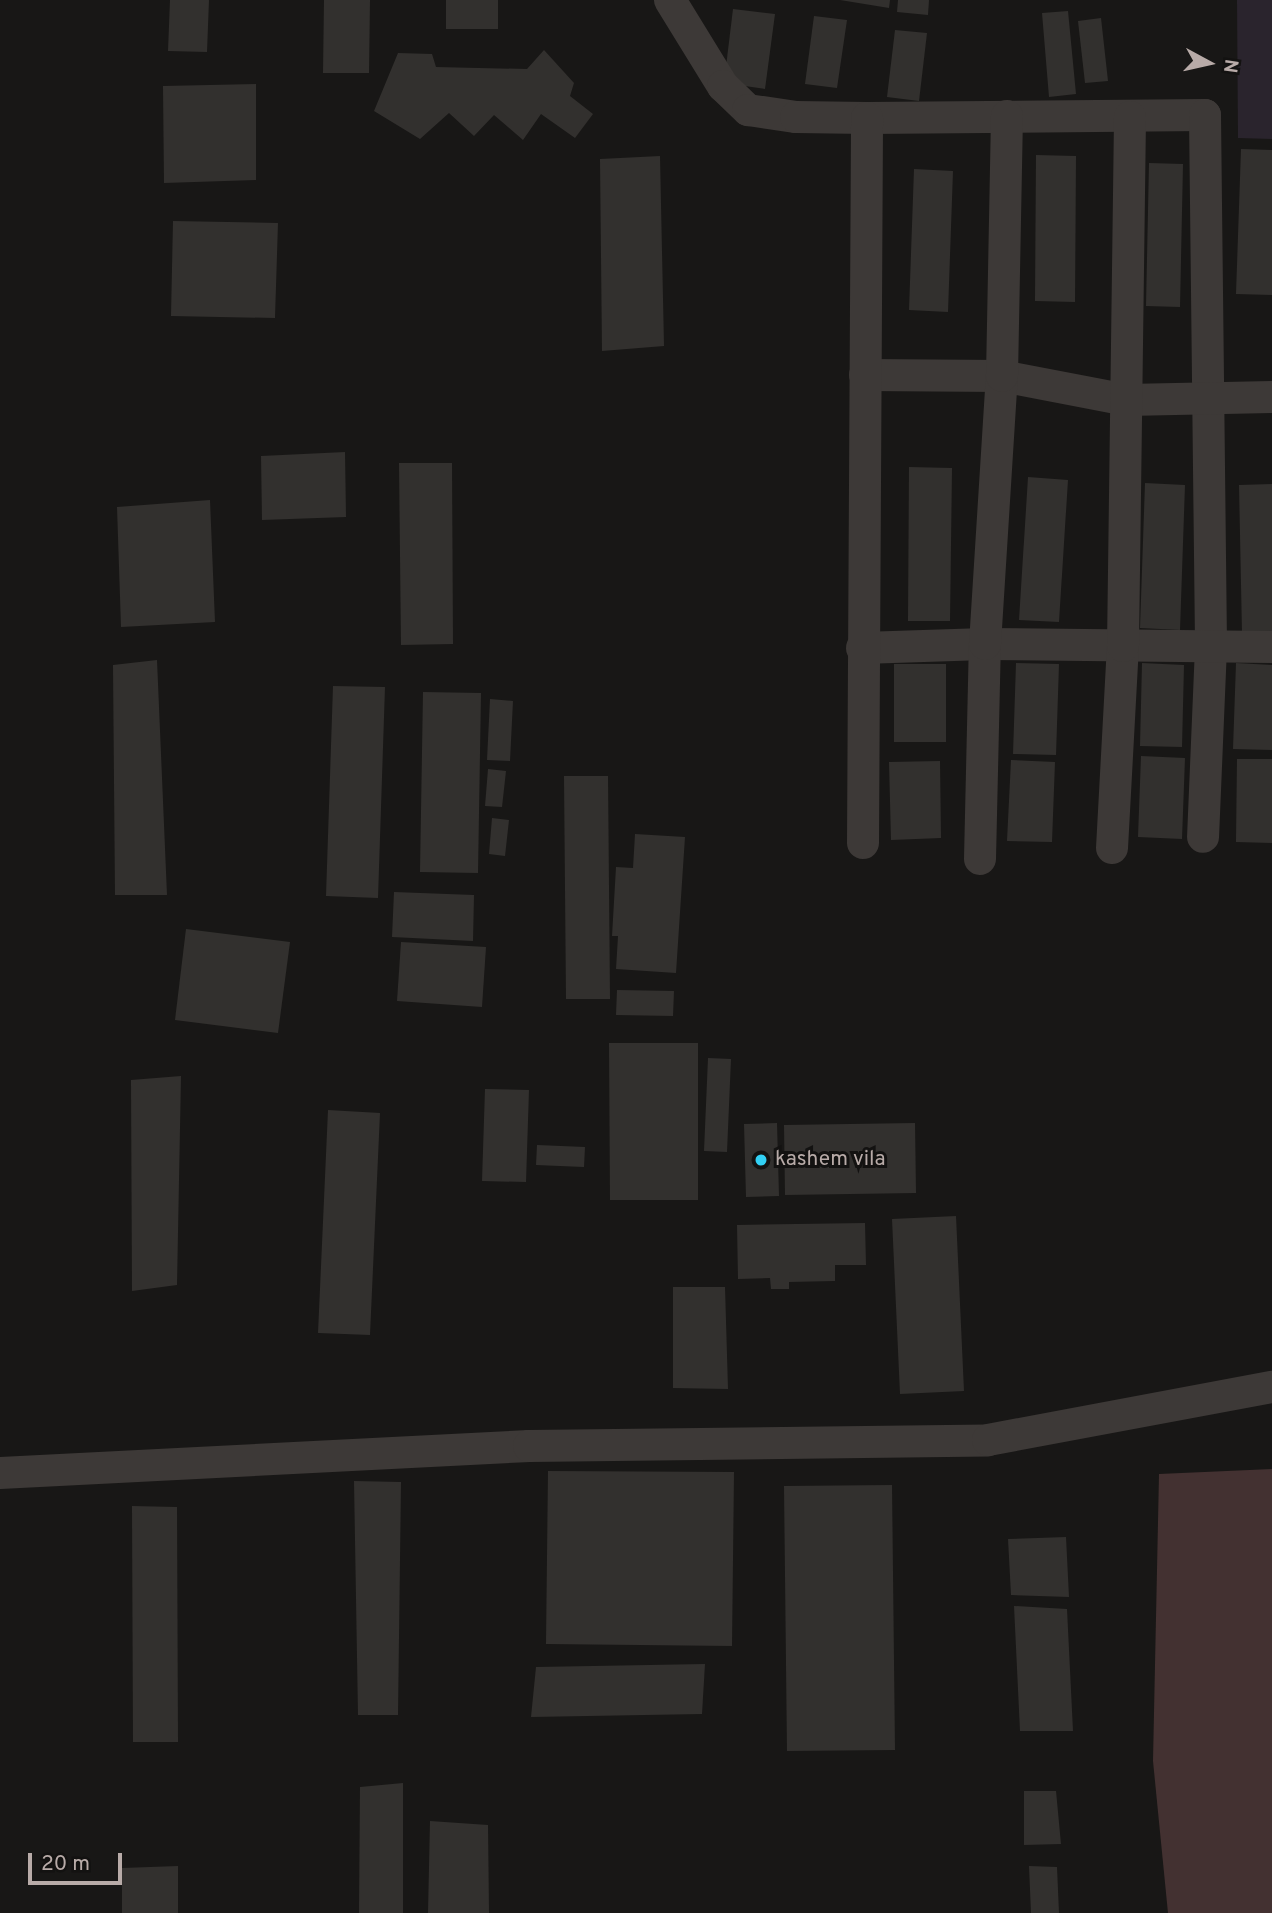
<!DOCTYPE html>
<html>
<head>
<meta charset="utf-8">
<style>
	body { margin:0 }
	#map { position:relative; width:1272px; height:1913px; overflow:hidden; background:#181716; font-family:Overpass,sans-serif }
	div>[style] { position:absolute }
	.green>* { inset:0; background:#2a242d }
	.water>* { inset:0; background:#433131 }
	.building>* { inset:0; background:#32302e }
	.minor>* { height:32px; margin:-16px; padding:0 16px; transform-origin:16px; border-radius:16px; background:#3d3937 }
	.dots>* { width:19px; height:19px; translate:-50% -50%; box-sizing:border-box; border:4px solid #131211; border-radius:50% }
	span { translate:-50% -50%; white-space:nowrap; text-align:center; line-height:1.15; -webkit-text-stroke:6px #131211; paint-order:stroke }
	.poi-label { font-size:21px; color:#b8aba8 }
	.left { translate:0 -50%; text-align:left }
	.north { position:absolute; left:1174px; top:28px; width:70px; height:70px; -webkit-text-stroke:5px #131211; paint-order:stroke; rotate:98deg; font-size:19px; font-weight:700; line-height:28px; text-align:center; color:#b8aba8 }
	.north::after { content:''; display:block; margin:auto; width:24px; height:32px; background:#b8aba8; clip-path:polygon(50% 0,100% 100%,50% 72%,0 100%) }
	.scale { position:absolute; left:28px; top:1853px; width:94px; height:32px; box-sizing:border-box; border:4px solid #b8aba8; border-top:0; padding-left:9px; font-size:21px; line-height:24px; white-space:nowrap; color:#b8aba8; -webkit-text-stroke:5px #131211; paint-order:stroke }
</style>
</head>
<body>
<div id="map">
	<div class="green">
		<div style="clip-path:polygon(1237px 0,1272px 0,1272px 139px,1238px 138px)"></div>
	</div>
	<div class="water">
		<div style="clip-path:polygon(1272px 1469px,1272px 1913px,1168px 1913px,1153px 1761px,1159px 1474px)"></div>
	</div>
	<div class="building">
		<div style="clip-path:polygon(170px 0,209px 0,207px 52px,168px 51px)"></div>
		<div style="clip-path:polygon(324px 0,370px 0,369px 73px,323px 73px)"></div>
		<div style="clip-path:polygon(446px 0,498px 0,498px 29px,446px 29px)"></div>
		<div style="clip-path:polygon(840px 0,890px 0,889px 8px)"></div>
		<div style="clip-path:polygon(898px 0,929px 0,928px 15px,897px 12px)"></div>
		<div style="clip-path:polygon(733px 9px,775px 14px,765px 89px,724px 83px)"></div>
		<div style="clip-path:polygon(1068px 11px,1076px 94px,1049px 97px,1042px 13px)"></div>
		<div style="clip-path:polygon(814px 16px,847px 20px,837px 88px,805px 84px)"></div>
		<div style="clip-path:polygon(1101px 18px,1108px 81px,1085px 83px,1078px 21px)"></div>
		<div style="clip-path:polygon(895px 30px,927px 33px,919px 101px,887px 97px)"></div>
		<div style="clip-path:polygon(544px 50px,574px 83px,570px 96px,593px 114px,575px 138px,541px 114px,523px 140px,494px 115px,474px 136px,449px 113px,420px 139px,374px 111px,398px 53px,432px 54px,436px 67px,527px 69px)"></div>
		<div style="clip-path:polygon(256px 84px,256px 180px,164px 183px,163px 86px)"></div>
		<div style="clip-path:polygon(1241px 149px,1272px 150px,1272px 295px,1236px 294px)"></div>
		<div style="clip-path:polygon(1036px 155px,1076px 156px,1075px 302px,1035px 301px)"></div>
		<div style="clip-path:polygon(660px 156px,664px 346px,602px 351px,600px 159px)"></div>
		<div style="clip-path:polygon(1149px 163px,1183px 164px,1180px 307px,1146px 306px)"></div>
		<div style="clip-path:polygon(914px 169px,953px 171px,948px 312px,909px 310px)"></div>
		<div style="clip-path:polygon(173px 221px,278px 223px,275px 318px,171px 316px)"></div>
		<div style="clip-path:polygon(345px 452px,346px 517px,262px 520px,261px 456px)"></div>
		<div style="clip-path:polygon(399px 463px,452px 463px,453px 644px,401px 645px)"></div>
		<div style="clip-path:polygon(909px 467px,952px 468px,950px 621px,908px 621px)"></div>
		<div style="clip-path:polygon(1028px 477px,1068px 480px,1059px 622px,1019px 620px)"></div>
		<div style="clip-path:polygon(1145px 483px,1185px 485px,1180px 630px,1140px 628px)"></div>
		<div style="clip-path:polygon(1272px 484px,1272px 632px,1242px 633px,1239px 485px)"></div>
		<div style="clip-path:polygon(210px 500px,215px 622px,121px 627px,117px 507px)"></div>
		<div style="clip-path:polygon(157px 660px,167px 895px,115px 895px,113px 665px)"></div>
		<div style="clip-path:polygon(1016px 663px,1059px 664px,1056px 755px,1013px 754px)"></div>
		<div style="clip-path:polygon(1142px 663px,1184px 665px,1182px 747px,1140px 746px)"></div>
		<div style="clip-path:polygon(1236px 663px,1272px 665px,1272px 750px,1233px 749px)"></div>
		<div style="clip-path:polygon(894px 664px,946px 664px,946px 742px,894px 742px)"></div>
		<div style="clip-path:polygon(333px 686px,385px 687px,378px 898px,326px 896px)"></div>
		<div style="clip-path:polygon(423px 692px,481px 693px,478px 873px,420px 872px)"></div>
		<div style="clip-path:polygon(490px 699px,513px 701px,510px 761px,487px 760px)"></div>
		<div style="clip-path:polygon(1141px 756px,1185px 758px,1182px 839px,1138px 837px)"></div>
		<div style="clip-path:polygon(1237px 759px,1272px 759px,1272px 843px,1236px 842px)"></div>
		<div style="clip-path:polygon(1011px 760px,1055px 762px,1052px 842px,1007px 841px)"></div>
		<div style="clip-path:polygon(940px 761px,941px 838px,891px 840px,889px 762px)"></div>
		<div style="clip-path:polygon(488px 769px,506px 771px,502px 807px,485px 806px)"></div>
		<div style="clip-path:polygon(564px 776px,608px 776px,610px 999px,566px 999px)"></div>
		<div style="clip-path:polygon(492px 818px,509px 820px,505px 856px,489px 854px)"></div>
		<div style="clip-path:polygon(635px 834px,685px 837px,676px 973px,616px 969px,618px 936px,612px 936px,616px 867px,633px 868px)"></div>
		<div style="clip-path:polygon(394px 892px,474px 895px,473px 941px,392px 937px)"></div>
		<div style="clip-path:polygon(186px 929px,290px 942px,278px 1033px,175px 1020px)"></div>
		<div style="clip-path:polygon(401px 942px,486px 947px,482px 1007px,397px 1001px)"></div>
		<div style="clip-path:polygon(617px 990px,674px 991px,673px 1016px,616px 1015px)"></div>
		<div style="clip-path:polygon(609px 1043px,698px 1043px,698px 1200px,610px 1200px)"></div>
		<div style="clip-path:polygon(708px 1058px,731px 1059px,727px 1152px,704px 1151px)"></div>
		<div style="clip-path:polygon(181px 1076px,177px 1285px,132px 1291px,131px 1080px)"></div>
		<div style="clip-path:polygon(485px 1089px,529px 1090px,526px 1182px,482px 1181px)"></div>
		<div style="clip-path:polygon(328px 1110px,380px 1113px,370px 1335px,318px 1333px)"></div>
		<div style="clip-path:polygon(777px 1123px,779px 1196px,746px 1197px,744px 1124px)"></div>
		<div style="clip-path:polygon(915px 1123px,916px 1193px,785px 1195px,784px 1125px)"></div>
		<div style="clip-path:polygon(537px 1145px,585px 1147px,584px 1167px,536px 1165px)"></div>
		<div style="clip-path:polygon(956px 1216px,964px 1391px,900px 1394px,892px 1219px)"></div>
		<div style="clip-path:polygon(865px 1223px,866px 1265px,835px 1265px,835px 1281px,789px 1282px,789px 1289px,771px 1289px,770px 1278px,738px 1279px,737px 1225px)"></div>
		<div style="clip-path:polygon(673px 1287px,725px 1287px,728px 1389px,673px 1388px)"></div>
		<div style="clip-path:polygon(548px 1471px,734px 1472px,732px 1646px,546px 1644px)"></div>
		<div style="clip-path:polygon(354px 1481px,401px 1482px,398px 1715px,358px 1715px)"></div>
		<div style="clip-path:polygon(892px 1485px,895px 1750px,787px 1751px,784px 1486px)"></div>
		<div style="clip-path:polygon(132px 1506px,177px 1507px,178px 1742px,133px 1742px)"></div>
		<div style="clip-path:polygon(1066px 1537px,1069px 1597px,1011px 1595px,1008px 1539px)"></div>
		<div style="clip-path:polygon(1014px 1606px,1067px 1609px,1073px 1731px,1020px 1731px)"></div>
		<div style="clip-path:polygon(705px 1664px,702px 1714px,531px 1717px,536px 1667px)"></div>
		<div style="clip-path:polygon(403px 1783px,403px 1913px,359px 1913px,360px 1787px)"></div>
		<div style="clip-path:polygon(1024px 1791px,1056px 1791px,1061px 1844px,1024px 1845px)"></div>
		<div style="clip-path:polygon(430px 1821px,488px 1825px,489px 1913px,428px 1913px)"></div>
		<div style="clip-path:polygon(178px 1866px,178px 1913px,122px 1913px,122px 1868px)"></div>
		<div style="clip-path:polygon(1029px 1866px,1057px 1867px,1059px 1913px,1031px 1913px)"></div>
	</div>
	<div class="minor">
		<div style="left:670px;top:0;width:101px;rotate:58.4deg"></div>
		<div style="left:723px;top:86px;width:35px;rotate:44deg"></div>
		<div style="left:748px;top:110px;width:49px;rotate:8.3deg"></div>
		<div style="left:796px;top:117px;width:71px;rotate:0.8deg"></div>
		<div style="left:867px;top:118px;width:338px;rotate:-0.5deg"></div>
		<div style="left:1205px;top:115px;width:532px;rotate:89.35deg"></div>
		<div style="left:1211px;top:647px;width:190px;rotate:92.4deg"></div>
		<div style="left:865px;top:375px;width:137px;rotate:0.4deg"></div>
		<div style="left:1002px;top:376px;width:127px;rotate:10.9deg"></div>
		<div style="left:1127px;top:400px;width:145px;rotate:-1.2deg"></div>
		<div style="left:862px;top:648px;width:123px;rotate:-1.9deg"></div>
		<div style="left:985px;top:644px;width:287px;rotate:0.6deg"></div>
		<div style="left:863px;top:843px;width:725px;rotate:-89.68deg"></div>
		<div style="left:1112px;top:848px;width:202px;rotate:-86.9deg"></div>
		<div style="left:1123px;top:646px;width:529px;rotate:-89.24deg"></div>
		<div style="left:980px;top:859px;width:215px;rotate:-88.7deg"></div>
		<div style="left:985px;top:644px;width:269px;rotate:-86.4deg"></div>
		<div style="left:1002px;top:376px;width:260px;rotate:-88.9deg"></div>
		<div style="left:0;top:1473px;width:530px;rotate:-2.92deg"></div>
		<div style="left:529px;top:1446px;width:459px;rotate:-0.7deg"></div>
		<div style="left:988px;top:1440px;width:289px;rotate:-10.6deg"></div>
	</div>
	<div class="dots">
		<div style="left:761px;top:1160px;background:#32d0f4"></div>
	</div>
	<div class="poi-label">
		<span class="left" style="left:775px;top:1160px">kashem vila</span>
	</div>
	<div class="north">N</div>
	<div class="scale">20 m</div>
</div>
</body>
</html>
